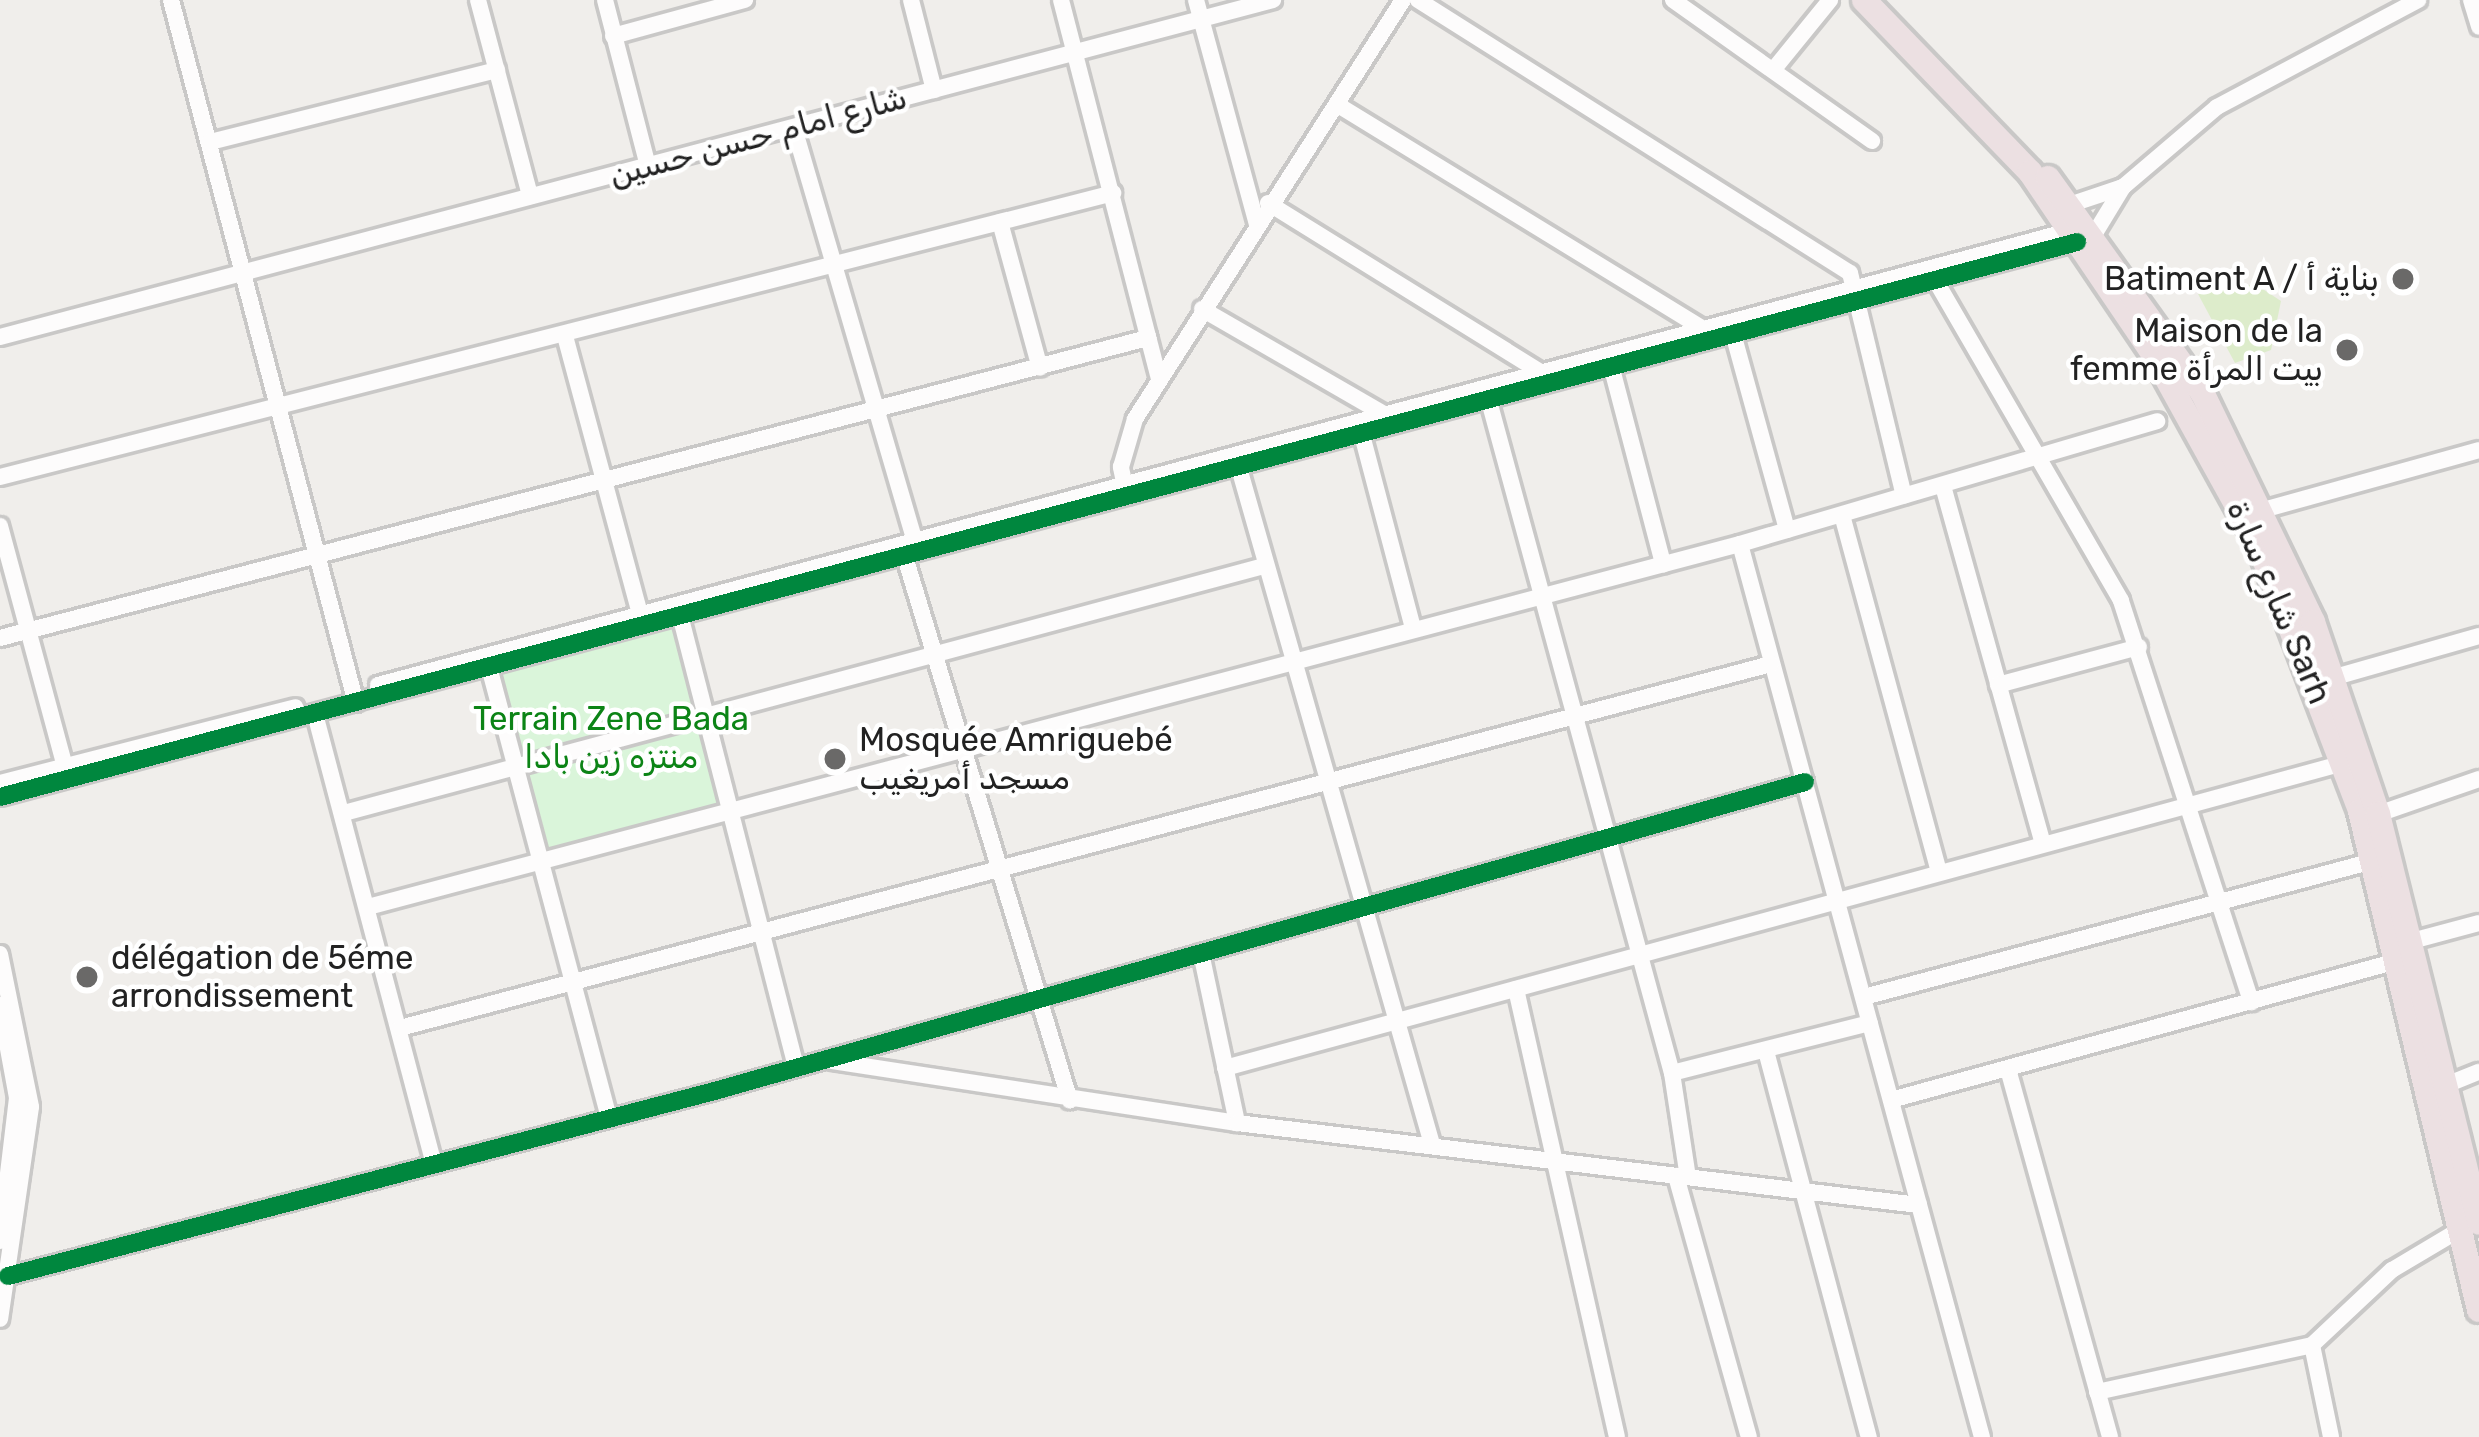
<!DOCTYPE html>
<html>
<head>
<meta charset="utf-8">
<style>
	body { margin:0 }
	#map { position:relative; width:2479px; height:1437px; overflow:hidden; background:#f0eeeb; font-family:Rubik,"Noto Sans Arabic",sans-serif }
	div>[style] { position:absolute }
	.grass>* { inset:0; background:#ddeccb }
	.park>* { inset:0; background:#daf5da }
	.roads { filter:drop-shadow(3px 0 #c9c8c7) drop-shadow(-3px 0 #c9c8c7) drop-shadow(0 3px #c9c8c7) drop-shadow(0 -3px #c9c8c7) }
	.minor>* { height:16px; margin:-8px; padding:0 8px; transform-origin:8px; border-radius:8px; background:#fdfcfc }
	.highway>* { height:24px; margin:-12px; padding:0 12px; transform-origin:12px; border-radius:12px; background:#ece0e2 }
	.cycleway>* { height:18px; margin:-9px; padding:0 9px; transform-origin:9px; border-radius:9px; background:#00873e }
	.dots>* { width:33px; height:33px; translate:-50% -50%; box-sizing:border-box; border:6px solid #fff; border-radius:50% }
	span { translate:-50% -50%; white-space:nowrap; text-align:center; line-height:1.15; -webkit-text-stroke:9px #fff; paint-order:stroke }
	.street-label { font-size:33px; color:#222 }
	.poi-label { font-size:33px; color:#222 }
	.right { translate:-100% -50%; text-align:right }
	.left { translate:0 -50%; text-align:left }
	.park-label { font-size:33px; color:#0c8416 }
</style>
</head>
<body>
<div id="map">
	<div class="grass">
		<div style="clip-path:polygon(2255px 284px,2281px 301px,2271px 350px,2235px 363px,2198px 294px)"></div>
	</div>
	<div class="park">
		<div style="clip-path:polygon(680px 615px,732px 809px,542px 861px,489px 667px)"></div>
	</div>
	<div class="roads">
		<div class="minor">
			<div style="left:171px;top:0;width:727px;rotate:75.26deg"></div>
			<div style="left:478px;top:0;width:203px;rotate:75.1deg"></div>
			<div style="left:605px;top:0;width:171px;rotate:75.5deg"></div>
			<div style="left:911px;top:0;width:93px;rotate:75.7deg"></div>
			<div style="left:1061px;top:0;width:392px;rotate:75.5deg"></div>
			<div style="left:1196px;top:0;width:232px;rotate:74.8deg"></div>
			<div style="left:1418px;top:0;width:511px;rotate:32.29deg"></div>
			<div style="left:1850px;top:273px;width:229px;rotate:76.4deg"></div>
			<div style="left:1673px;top:0;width:244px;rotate:35.3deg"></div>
			<div style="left:2471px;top:0;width:28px;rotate:73deg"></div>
			<div style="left:613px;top:36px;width:137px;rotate:-15.3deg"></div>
			<div style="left:1774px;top:69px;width:89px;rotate:-50.9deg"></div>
			<div style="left:1338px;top:105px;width:433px;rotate:31.5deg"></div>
			<div style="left:794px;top:128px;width:428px;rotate:73.7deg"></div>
			<div style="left:210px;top:142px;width:296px;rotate:-14.1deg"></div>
			<div style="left:1268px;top:203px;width:322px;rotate:31.8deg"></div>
			<div style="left:2072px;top:204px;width:54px;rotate:-18.4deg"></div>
			<div style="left:1000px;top:222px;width:151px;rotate:74.7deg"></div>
			<div style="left:2095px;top:233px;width:54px;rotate:-58.7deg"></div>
			<div style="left:2123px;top:187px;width:123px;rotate:-40.4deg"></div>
			<div style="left:2217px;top:107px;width:228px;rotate:-28deg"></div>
			<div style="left:1937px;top:283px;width:367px;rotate:59.9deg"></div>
			<div style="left:2121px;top:601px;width:422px;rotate:72deg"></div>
			<div style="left:1202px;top:309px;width:210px;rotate:30deg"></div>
			<div style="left:565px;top:336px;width:285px;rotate:74.9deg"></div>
			<div style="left:0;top:337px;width:1317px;rotate:-14.83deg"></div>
			<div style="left:1734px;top:337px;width:200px;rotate:74.6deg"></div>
			<div style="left:1612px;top:369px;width:202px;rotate:75.3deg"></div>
			<div style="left:1489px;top:401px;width:696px;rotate:74.77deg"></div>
			<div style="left:1672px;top:1073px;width:105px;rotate:81.3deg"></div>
			<div style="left:1362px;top:435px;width:200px;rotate:75.2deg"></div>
			<div style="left:1239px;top:468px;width:703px;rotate:74.07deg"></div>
			<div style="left:0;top:477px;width:1149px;rotate:-14.31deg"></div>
			<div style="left:1943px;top:486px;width:369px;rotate:74.4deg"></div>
			<div style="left:1127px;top:496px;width:30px;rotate:-102deg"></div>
			<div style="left:1121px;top:467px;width:50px;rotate:-73.7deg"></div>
			<div style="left:1135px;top:419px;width:497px;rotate:-57.4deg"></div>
			<div style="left:2263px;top:510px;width:224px;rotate:-15.5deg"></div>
			<div style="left:1842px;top:515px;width:366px;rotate:74.8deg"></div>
			<div style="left:0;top:526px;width:250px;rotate:74.9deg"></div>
			<div style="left:1740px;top:544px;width:925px;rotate:74.84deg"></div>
			<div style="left:905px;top:557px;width:568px;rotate:73.13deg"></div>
			<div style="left:680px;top:615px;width:467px;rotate:75.6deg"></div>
			<div style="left:0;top:638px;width:1187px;rotate:-14.65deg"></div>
			<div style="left:489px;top:667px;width:466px;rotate:75.1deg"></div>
			<div style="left:2335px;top:677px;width:150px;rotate:-15.9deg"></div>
			<div style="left:378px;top:685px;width:1751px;rotate:-15.03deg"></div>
			<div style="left:1998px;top:685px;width:146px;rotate:-15.1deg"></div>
			<div style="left:315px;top:714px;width:461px;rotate:75.2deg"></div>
			<div style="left:0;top:783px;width:305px;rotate:-14.4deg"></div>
			<div style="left:0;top:797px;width:2150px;rotate:-14.96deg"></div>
			<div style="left:344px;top:813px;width:953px;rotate:-15.03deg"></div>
			<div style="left:2378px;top:814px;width:107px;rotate:-19.1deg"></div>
			<div style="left:368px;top:907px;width:1419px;rotate:-14.82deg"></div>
			<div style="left:1740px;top:544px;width:435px;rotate:-16.4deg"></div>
			<div style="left:2412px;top:941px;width:69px;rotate:-15deg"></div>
			<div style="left:1201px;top:953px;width:174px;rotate:78deg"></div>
			<div style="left:0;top:954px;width:156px;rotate:78.5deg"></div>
			<div style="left:31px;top:1107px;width:214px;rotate:98.3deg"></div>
			<div style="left:1516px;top:989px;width:459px;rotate:77.3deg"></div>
			<div style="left:1864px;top:997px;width:527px;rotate:-14.96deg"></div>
			<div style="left:0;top:1005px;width:95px;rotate:79.6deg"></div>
			<div style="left:17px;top:1098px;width:144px;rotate:96.8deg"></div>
			<div style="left:400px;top:1028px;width:1418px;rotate:-14.87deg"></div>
			<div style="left:1766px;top:1051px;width:400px;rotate:75.1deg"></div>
			<div style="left:832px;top:1061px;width:410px;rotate:8.7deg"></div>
			<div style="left:1237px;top:1123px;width:687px;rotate:6.86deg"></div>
			<div style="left:1225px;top:1068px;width:1160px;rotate:-15.25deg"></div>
			<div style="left:2008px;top:1069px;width:382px;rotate:74.5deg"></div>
			<div style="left:1672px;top:1073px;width:204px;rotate:-14.2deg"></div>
			<div style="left:2446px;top:1085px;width:35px;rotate:-22deg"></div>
			<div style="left:1891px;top:1100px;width:525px;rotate:-15.36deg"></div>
			<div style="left:1676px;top:1176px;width:271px;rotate:74.4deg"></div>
			<div style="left:8px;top:1276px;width:727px;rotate:-14.67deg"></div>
			<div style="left:711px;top:1092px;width:1137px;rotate:-15.82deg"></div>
			<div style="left:2312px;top:1345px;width:94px;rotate:78.3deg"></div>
			<div style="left:2097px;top:1392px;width:220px;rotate:-12.3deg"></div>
			<div style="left:2312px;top:1345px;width:110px;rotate:-43.2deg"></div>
			<div style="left:2392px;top:1270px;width:78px;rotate:-30.8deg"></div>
		</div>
		<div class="highway">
			<div style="left:1864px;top:0;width:239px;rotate:46deg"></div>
			<div style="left:2030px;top:172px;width:217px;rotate:55.9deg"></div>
			<div style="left:2152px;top:352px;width:222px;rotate:61.1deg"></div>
			<div style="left:2259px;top:546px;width:284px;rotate:69.1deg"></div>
			<div style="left:2360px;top:811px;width:513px;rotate:76.59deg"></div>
			<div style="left:2048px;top:178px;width:264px;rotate:54.3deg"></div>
			<div style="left:2202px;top:392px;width:255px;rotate:64.2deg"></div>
			<div style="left:2313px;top:622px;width:203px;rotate:71.3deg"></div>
			<div style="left:2378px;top:814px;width:421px;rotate:76.1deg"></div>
		</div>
	</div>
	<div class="cycleway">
		<div style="left:0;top:797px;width:2150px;rotate:-14.96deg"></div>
		<div style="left:8px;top:1276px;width:727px;rotate:-14.67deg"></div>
		<div style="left:711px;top:1092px;width:1137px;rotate:-15.82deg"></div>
	</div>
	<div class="dots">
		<div style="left:2403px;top:279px;background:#6a6968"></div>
		<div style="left:2347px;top:350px;background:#6a6968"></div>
		<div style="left:835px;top:759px;background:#6a6968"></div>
		<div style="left:87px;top:977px;background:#6a6968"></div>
	</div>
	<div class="street-label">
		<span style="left:758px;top:136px;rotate:-15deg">شارع امام حسن حسين</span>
		<span style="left:2279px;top:602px;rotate:67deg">شارع سارة Sarh</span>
	</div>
	<div class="poi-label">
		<span class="right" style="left:2379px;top:279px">Batiment A / بناية أ</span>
		<span class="right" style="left:2323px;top:350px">Maison de la<br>femme بيت المرأة</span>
		<span class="left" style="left:859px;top:759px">Mosquée Amriguebé<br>مسجد أمريغيب</span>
		<span class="left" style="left:111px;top:977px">délégation de 5éme<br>arrondissement</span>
	</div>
	<div class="park-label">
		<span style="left:611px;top:738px">Terrain Zene Bada<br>منتزه زين بادا</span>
	</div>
</div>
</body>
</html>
